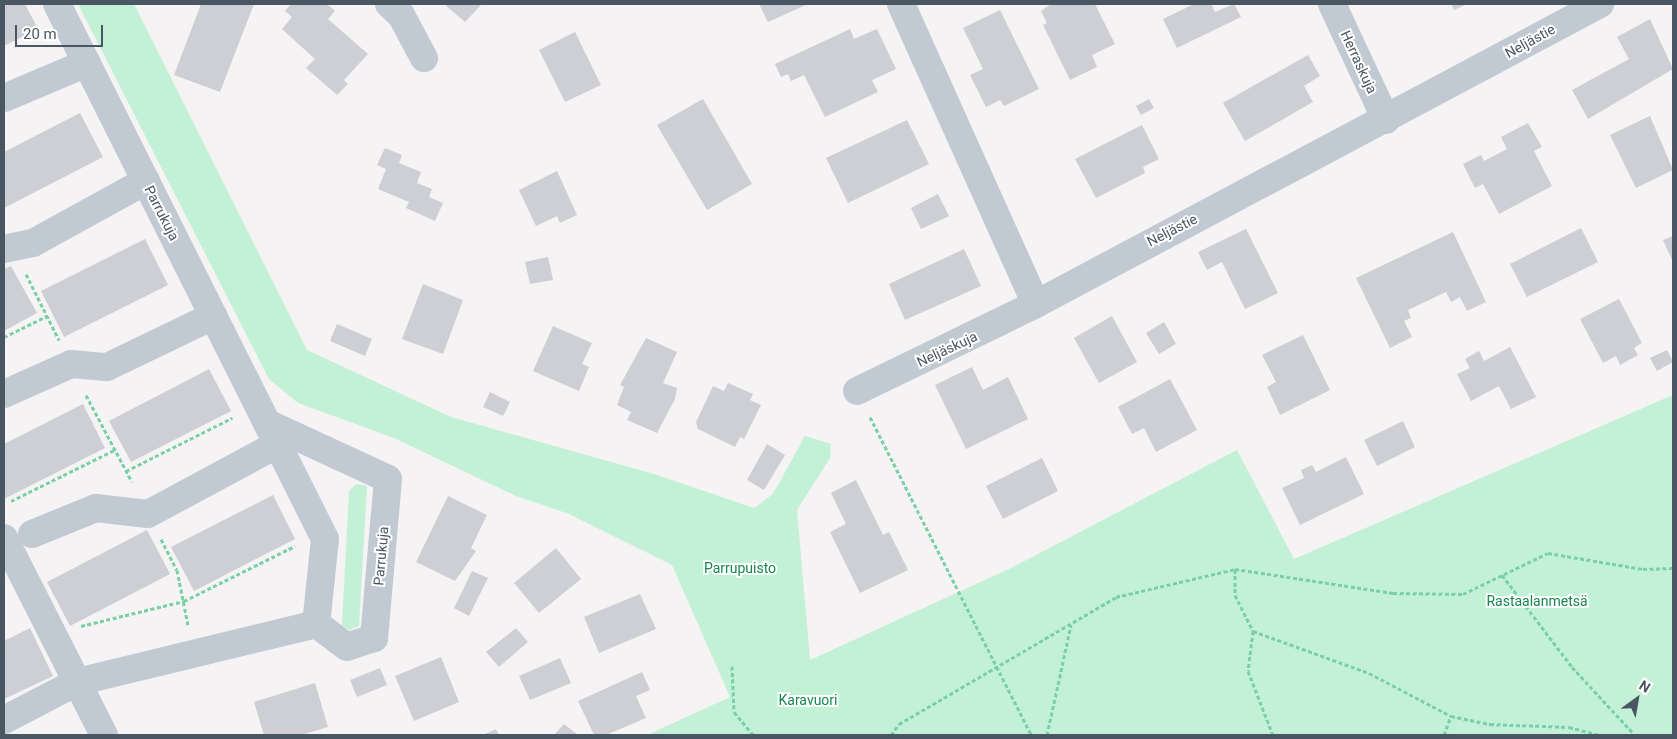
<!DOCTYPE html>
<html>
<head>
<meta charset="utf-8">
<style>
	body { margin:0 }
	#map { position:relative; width:1677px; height:739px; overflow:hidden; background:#f5f3f3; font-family:Roboto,sans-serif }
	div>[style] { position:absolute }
	.green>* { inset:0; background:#c3f1d5 }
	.building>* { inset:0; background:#cdcfd5 }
	.path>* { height:3px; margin-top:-1.5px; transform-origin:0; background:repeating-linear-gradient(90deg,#7ad0a6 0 4px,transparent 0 6.5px) }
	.minor>* { height:28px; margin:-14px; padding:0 14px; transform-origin:14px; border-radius:14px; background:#c1cad2 }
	span { translate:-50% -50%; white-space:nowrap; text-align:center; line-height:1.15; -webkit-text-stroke:4px #fff; paint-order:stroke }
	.street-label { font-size:14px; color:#4a5661 }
	.park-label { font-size:14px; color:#17864f }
	.frame { position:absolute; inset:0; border:5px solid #4a5661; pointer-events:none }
	.north { position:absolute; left:1612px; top:674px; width:50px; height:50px; -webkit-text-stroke:4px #fff; paint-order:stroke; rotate:32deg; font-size:14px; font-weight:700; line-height:20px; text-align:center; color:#4a5661 }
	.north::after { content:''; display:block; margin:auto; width:18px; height:22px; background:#4a5661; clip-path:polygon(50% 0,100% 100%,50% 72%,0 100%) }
	.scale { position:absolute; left:15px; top:25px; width:88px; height:22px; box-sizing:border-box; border:2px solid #4a5661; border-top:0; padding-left:6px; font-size:15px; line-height:18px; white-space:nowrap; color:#4a5661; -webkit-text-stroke:4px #fff; paint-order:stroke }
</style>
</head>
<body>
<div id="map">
	<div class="green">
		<div style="clip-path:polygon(78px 4px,134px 4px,307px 350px,451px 417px,654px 474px,754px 508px,773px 494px,805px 436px,831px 444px,830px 458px,797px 510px,810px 660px,1011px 568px,1237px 450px,1294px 559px,1673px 395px,1673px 735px,647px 735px,730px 697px,672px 565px,569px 514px,516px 496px,394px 438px,298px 403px,269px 379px)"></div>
		<div style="clip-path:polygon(356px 484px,367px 486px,359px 626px,349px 630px,342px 625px,349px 491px)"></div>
	</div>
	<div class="building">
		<div style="clip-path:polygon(4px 4px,25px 4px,38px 29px,4px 46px)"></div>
		<div style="clip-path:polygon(201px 4px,254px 4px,220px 92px,174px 75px)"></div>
		<div style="clip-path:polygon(291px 4px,327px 4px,335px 11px,328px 19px,368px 54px,344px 80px,348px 84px,337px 95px,306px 68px,315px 59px,282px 29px,292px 17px,285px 11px)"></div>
		<div style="clip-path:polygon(444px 4px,482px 4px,465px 22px)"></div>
		<div style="clip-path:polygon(759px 4px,808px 4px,768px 22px)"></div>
		<div style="clip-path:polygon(1051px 4px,1095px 4px,1115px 44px,1092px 55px,1097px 67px,1070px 80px,1043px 25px,1047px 23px,1041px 11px)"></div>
		<div style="clip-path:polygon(1194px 4px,1211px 4px,1215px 12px,1234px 4px,1241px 17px,1177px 48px,1163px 19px)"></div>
		<div style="clip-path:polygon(1451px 4px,1467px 4px,1454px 10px)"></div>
		<div style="clip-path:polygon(1000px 10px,1039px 89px,1004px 106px,1000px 100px,986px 107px,970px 75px,983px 69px,963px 28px)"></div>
		<div style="clip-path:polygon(1650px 19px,1673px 69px,1588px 119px,1572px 90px,1629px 59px,1617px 37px)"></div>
		<div style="clip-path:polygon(850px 29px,854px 39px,877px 29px,896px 69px,872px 80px,878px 92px,825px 117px,804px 75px,791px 81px,788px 74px,781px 77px,775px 64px)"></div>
		<div style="clip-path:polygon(575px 32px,601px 85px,565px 102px,539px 50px)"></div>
		<div style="clip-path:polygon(1308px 55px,1320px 76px,1304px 86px,1313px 102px,1245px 141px,1223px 103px)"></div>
		<div style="clip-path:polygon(703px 99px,752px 184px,707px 210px,657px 125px)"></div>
		<div style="clip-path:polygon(1149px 99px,1154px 108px,1141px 115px,1136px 106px)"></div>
		<div style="clip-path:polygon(80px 113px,103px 157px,4px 208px,4px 152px)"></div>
		<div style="clip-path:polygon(1650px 116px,1673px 170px,1636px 188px,1610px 135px)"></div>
		<div style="clip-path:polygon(907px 120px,929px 164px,848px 203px,826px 158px)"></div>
		<div style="clip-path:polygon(1528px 123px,1542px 147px,1534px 151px,1552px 186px,1499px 214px,1483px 184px,1475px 188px,1463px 164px,1481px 155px,1484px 161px,1507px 149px,1501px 137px)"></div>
		<div style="clip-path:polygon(1142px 125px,1159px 159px,1143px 167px,1145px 173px,1096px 198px,1075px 159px)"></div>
		<div style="clip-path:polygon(385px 148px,402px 155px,399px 163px,421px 172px,417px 183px,432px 189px,429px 197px,443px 203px,435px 221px,406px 208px,409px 202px,378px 189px,386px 169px,377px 165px)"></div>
		<div style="clip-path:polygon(557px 171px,577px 215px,560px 223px,557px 216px,536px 226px,519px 190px)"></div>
		<div style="clip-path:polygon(938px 194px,949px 216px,921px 229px,911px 208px)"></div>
		<div style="clip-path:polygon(1581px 228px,1598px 262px,1527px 297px,1510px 264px)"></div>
		<div style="clip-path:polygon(1246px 229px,1278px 293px,1245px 309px,1222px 262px,1207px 270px,1198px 252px)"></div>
		<div style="clip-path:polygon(1453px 232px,1486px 302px,1467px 311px,1460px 297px,1451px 302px,1446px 292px,1408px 310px,1411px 318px,1404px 321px,1412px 337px,1390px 348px,1356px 278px)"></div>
		<div style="clip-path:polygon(1673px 236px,1673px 262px,1663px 240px)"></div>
		<div style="clip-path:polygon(145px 239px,168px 285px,64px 337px,41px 291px)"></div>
		<div style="clip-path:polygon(964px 249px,981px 286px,905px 320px,889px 284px)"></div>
		<div style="clip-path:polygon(548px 257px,553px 280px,530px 284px,525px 262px)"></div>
		<div style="clip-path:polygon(11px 266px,37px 313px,4px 331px,4px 269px)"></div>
		<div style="clip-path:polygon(423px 284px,463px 300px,443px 354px,402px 339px)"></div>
		<div style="clip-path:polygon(1619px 299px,1642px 343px,1634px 348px,1638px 355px,1620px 365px,1616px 356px,1603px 363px,1580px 319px)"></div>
		<div style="clip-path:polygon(1112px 316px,1137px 362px,1099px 383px,1074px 338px)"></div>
		<div style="clip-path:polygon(1164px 322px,1176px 344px,1159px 354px,1146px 333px)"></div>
		<div style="clip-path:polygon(337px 324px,372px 339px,365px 356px,330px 341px)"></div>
		<div style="clip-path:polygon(553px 326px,592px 343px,582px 364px,589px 367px,579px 391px,533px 371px)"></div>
		<div style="clip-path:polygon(1303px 335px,1330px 390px,1280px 415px,1267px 387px,1276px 382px,1262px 355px)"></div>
		<div style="clip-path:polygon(646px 338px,677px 352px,663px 383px,677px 388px,675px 399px,657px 433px,627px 420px,631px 412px,617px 405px,624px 387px,620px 385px)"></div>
		<div style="clip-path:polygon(1510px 347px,1536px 397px,1511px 409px,1499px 386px,1471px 401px,1457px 374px,1470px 368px,1465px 359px,1479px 351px,1484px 361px)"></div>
		<div style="clip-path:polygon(1667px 350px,1673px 362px,1657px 371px,1650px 358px)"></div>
		<div style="clip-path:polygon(972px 367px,983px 390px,1008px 377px,1028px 419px,966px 449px,935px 385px)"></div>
		<div style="clip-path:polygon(209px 369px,231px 411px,131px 462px,109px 421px)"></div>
		<div style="clip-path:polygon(1170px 379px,1197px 430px,1156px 452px,1144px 428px,1132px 434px,1118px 407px)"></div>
		<div style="clip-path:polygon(728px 383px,753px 394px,750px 400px,761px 405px,744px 439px,740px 437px,735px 447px,698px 429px,696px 422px,713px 386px,724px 391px)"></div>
		<div style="clip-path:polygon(490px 392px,510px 402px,503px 416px,483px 407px)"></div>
		<div style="clip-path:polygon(83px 404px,105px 448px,4px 499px,4px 444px)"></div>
		<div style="clip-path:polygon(1403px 421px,1415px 447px,1377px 466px,1364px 440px)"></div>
		<div style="clip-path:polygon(767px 444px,785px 455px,764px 490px,747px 480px)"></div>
		<div style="clip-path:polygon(1346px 457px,1364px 494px,1300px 525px,1282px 488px,1304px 478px,1301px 470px,1312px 465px,1316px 472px)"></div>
		<div style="clip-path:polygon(1042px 458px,1058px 491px,1003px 519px,986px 486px)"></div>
		<div style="clip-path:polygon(856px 480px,883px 535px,889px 532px,908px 570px,860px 593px,830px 532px,846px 524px,831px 493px)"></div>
		<div style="clip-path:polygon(273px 495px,295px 539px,194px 591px,171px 547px)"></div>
		<div style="clip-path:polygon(448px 496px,487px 515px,471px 548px,476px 551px,455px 581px,416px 562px)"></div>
		<div style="clip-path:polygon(147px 530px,170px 574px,70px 626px,47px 582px)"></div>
		<div style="clip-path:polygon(556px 548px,581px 579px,539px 613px,514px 583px)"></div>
		<div style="clip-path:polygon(472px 571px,488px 578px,469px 616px,454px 608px)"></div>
		<div style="clip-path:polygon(640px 594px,656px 629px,599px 653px,584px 617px)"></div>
		<div style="clip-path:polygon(30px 628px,53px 676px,4px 699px,4px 641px)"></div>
		<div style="clip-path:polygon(516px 628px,528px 642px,499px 667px,486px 652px)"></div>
		<div style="clip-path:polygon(441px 657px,459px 702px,414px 721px,395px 676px)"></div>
		<div style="clip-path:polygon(560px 658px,571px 683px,530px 700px,519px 676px)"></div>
		<div style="clip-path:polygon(380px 668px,387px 685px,357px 697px,350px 680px)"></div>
		<div style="clip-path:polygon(642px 672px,650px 690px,636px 696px,646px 718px,606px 735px,594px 735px,578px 701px)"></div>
		<div style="clip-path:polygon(315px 683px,328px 727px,301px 735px,264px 735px,254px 702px)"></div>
		<div style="clip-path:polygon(564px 724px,578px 735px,554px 735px)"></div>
		<div style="clip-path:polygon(496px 729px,499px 735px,483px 735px)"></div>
	</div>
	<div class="path">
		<div style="left:26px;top:274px;width:74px;rotate:63.4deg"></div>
		<div style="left:4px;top:337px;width:48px;rotate:-26deg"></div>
		<div style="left:86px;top:395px;width:98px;rotate:62.1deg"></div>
		<div style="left:870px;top:417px;width:356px;rotate:63.1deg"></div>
		<div style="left:126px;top:471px;width:119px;rotate:-26.6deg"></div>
		<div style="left:11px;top:501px;width:115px;rotate:-26.3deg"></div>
		<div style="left:161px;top:539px;width:35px;rotate:63deg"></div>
		<div style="left:177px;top:570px;width:56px;rotate:78.7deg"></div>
		<div style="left:1235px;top:569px;width:26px;rotate:90deg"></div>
		<div style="left:1235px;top:595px;width:40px;rotate:63.4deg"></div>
		<div style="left:1253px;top:631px;width:40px;rotate:97.1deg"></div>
		<div style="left:1248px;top:671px;width:69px;rotate:68.7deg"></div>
		<div style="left:1502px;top:575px;width:116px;rotate:52.7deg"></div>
		<div style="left:1572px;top:667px;width:93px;rotate:47.2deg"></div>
		<div style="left:81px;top:626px;width:106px;rotate:-13.6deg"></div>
		<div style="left:184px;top:601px;width:124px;rotate:-26.4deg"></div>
		<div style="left:1253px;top:631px;width:123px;rotate:19.9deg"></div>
		<div style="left:1369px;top:673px;width:93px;rotate:27.7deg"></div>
		<div style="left:1451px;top:716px;width:40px;rotate:12deg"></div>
		<div style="left:1490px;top:724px;width:79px;rotate:2.2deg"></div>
		<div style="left:1569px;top:727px;width:31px;rotate:15deg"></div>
		<div style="left:732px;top:666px;width:46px;rotate:87.5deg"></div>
		<div style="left:734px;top:712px;width:30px;rotate:50deg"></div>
		<div style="left:891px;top:735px;width:14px;rotate:-54deg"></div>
		<div style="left:899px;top:724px;width:251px;rotate:-30.3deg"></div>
		<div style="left:1116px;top:597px;width:122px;rotate:-13.2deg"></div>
		<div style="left:1235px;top:569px;width:160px;rotate:8.6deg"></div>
		<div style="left:1393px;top:593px;width:70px;rotate:0.8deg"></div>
		<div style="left:1463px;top:594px;width:94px;rotate:-25.8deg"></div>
		<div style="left:1548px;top:553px;width:96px;rotate:9.6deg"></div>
		<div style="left:1643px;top:569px;width:30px;rotate:-2deg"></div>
		<div style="left:1047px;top:735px;width:113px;rotate:-77.7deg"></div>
		<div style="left:1444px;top:735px;width:20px;rotate:-70deg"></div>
	</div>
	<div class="minor">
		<div style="left:57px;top:4px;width:598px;rotate:63.39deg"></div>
		<div style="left:325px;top:539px;width:85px;rotate:96deg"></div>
		<div style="left:389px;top:4px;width:16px;rotate:43deg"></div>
		<div style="left:401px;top:15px;width:49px;rotate:61.9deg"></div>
		<div style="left:901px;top:4px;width:329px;rotate:65.8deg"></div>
		<div style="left:1036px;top:304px;width:639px;rotate:-28.01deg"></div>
		<div style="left:1332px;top:4px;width:128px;rotate:65deg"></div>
		<div style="left:4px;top:98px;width:90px;rotate:-22.9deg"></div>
		<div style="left:4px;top:249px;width:30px;rotate:-12deg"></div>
		<div style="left:33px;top:243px;width:129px;rotate:-28.8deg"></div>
		<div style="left:857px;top:391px;width:199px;rotate:-25.9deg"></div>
		<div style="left:4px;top:394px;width:73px;rotate:-24.1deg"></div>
		<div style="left:71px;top:364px;width:36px;rotate:5deg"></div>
		<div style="left:107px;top:367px;width:118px;rotate:-25.7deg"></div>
		<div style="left:267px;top:423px;width:133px;rotate:24.8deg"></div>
		<div style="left:388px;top:479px;width:160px;rotate:95deg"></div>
		<div style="left:374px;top:638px;width:28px;rotate:162deg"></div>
		<div style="left:347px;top:647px;width:39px;rotate:-143deg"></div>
		<div style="left:32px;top:534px;width:69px;rotate:-22.1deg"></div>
		<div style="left:96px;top:508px;width:52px;rotate:6.6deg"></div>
		<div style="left:148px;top:514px;width:148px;rotate:-28.3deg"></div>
		<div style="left:4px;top:538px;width:221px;rotate:63.1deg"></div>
		<div style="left:4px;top:720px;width:82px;rotate:-27.5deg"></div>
		<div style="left:77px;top:682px;width:246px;rotate:-13.6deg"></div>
	</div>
	<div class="street-label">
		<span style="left:1530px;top:41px;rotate:-29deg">Neljästie</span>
		<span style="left:1359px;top:62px;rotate:65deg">Herraskuja</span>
		<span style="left:162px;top:213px;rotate:63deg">Parrukuja</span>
		<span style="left:1172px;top:230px;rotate:-27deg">Neljästie</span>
		<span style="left:947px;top:349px;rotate:-25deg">Neljäskuja</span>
		<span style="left:381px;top:556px;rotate:-85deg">Parrukuja</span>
	</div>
	<div class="park-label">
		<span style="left:740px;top:568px">Parrupuisto</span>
		<span style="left:1537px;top:601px">Rastaalanmetsä</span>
		<span style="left:808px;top:700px">Karavuori</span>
	</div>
	<div class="frame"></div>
	<div class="north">N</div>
	<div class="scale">20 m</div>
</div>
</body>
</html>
